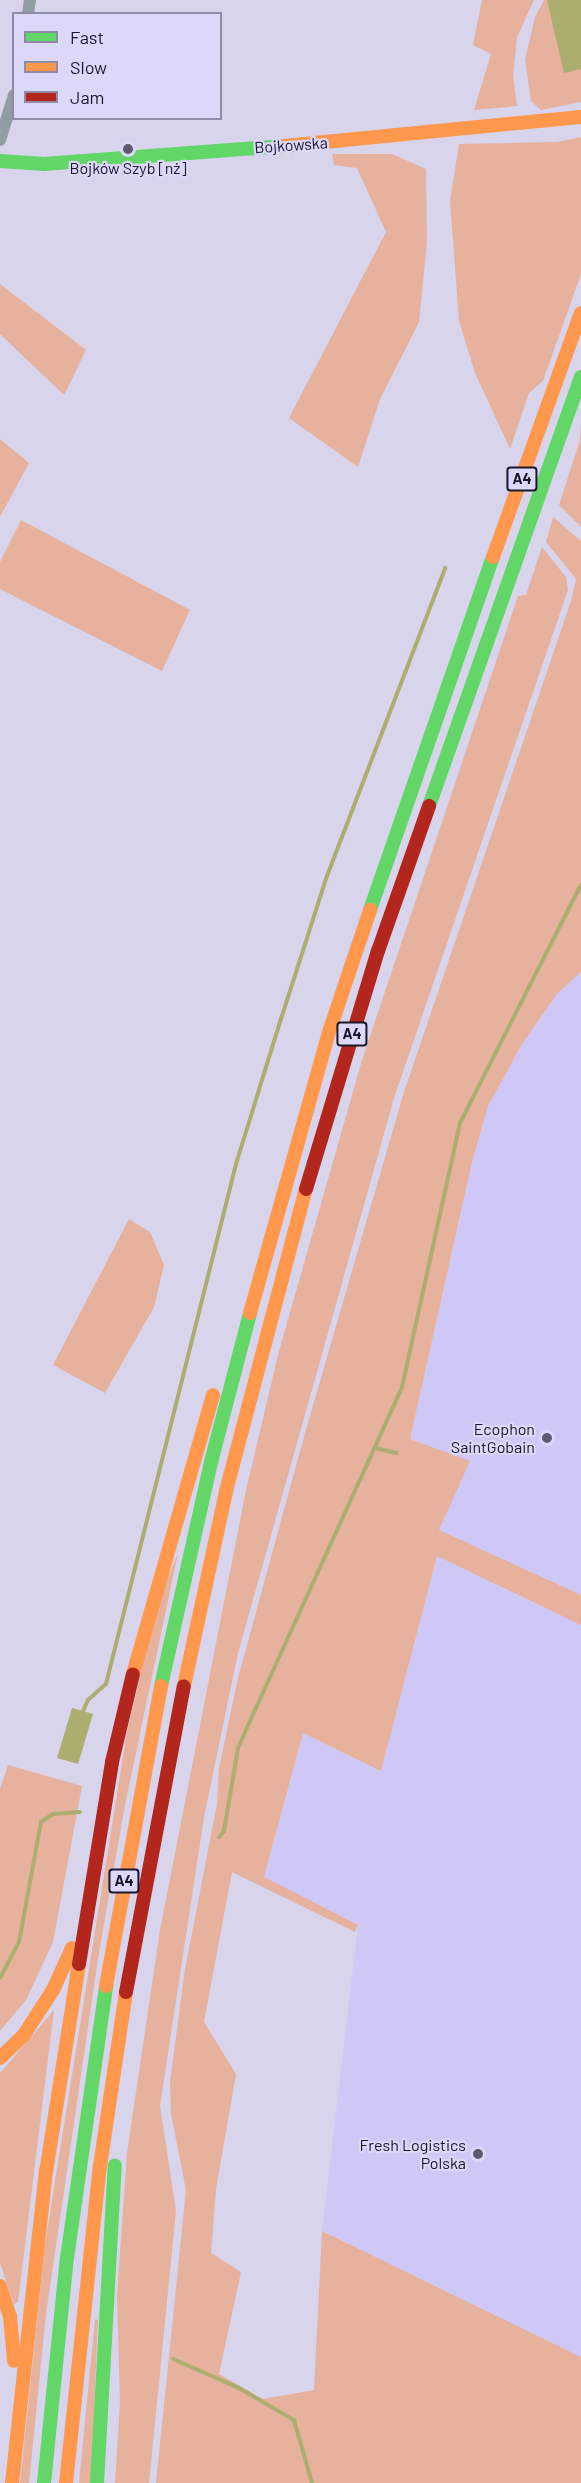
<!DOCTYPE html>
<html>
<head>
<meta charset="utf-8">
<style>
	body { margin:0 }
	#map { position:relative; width:581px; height:2483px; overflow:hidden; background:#d7d4ec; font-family:Barlow,sans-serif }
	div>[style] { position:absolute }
	.built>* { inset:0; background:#cfc8f6 }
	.green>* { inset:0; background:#e6b19d }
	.water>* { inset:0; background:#acae6f }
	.stream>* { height:4px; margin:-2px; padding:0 2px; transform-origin:2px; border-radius:2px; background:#acae6f }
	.street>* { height:12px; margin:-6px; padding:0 6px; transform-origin:6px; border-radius:6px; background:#919da2 }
	.fast>* { height:14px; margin:-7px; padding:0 7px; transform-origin:7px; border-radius:7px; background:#63d668 }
	.slow>* { height:14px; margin:-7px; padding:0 7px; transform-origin:7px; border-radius:7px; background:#ff974d }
	.jam>* { height:14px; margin:-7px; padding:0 7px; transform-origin:7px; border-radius:7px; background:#b3261e }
	.dots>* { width:16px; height:16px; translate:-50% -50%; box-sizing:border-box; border:3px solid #dcd8fa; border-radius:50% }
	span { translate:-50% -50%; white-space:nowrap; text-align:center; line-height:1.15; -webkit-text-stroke:4.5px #dcd8fa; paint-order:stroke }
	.shield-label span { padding:2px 4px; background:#dcd8fa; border:2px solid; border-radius:4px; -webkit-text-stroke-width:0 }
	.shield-label { font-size:15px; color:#1b172b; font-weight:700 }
	.street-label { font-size:16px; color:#1b172b }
	.poi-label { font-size:16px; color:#1b172b }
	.right { translate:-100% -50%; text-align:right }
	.legend { position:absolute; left:12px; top:12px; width:210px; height:108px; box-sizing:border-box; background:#dcd8fa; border:2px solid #8f8ba7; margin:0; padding:8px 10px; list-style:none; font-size:18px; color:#1b172b }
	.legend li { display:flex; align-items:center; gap:12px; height:30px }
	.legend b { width:30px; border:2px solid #8f8ba7 }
</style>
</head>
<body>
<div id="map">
	<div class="built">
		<div style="clip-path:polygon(581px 972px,581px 1595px,438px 1530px,469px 1461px,410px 1439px,472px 1162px,488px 1106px,522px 1044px,557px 994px)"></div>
		<div style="clip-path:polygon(437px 1556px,581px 1625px,581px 2357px,322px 2231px,358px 1925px,264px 1878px,303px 1733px,381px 1771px)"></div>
	</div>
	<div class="green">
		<div style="clip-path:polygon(482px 0,534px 0,517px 37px,513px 76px,517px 106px,474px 110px,491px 54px,473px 45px)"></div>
		<div style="clip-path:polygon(544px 0,581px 0,581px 102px,541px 110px,531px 101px,525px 60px,535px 17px)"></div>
		<div style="clip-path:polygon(581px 137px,581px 274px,543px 381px,529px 393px,510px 449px,475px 373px,459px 321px,450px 201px,459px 144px,557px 142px)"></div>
		<div style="clip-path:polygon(332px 154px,392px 154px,426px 169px,427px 242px,419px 322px,380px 399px,358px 467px,289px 418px,386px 232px,357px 168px,334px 165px)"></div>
		<div style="clip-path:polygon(0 284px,86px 350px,64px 395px,0 334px)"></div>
		<div style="clip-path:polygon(581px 424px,581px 527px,559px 505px,580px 440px)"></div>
		<div style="clip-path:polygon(0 439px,29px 463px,0 517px)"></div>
		<div style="clip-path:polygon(553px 517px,581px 541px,581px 972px,557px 994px,522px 1044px,488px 1106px,472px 1162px,410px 1439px,470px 1461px,439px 1530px,581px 1595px,581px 1625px,437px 1556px,381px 1771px,303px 1733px,264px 1877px,358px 1925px,355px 1932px,232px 1872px,204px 2022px,236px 2074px,216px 2189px,211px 2253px,241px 2272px,219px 2374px,263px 2399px,314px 2390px,322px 2231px,581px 2357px,581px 2483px,156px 2483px,186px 2190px,171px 2114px,170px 2082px,185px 1969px,217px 1804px,219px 1768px,238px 1678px,305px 1433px,403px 1095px,572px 598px,576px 579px,546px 542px)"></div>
		<div style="clip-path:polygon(21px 520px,190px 610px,162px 671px,0 589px,0 562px)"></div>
		<div style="clip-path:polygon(542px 547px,566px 577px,568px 590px,394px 1098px,238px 1653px,204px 1817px,160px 2106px,176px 2211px,149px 2483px,115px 2483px,120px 2402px,117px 2296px,127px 2153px,160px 1930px,246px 1490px,279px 1351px,362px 1060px,518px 596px,526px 595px)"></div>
		<div style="clip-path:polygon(129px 1219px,150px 1232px,164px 1265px,154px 1307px,105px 1393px,53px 1365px)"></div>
		<div style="clip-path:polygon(178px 1553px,125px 1805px,99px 1952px,46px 2314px,29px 2483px,20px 2483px,45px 2244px,127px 1732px,157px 1604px)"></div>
		<div style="clip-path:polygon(8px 1765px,82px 1786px,53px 1942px,26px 2000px,0 2031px,0 1789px)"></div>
		<div style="clip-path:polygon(54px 2010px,18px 2302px,14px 2304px,0 2263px,0 2073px)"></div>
		<div style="clip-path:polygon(95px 2319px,98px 2320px,91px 2483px,79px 2483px)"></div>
	</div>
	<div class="water">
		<div style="clip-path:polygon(547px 0,581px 0,581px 69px,564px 73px)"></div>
		<div style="clip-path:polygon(72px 1708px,93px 1714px,78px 1764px,57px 1758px)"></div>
	</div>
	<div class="stream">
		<div style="left:375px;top:1448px;width:22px;rotate:13deg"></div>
		<div style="left:83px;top:1711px;width:12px;rotate:-66deg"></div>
		<div style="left:88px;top:1700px;width:24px;rotate:-42deg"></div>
		<div style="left:106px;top:1684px;width:536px;rotate:-75.96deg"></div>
		<div style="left:236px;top:1164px;width:152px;rotate:-72.8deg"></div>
		<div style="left:281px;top:1019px;width:150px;rotate:-72.2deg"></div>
		<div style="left:327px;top:876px;width:330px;rotate:-69deg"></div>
		<div style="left:219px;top:1837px;width:8px;rotate:-50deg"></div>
		<div style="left:224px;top:1831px;width:84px;rotate:-80.4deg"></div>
		<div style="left:238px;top:1748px;width:17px;rotate:-66deg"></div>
		<div style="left:245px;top:1732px;width:379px;rotate:-65.5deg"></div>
		<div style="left:402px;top:1387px;width:270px;rotate:-77.6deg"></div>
		<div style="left:460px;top:1123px;width:267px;rotate:-63.1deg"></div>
		<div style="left:0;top:1978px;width:41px;rotate:-62.2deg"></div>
		<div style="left:19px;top:1942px;width:122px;rotate:-79.6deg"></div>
		<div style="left:41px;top:1822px;width:14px;rotate:-34deg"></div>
		<div style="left:53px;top:1814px;width:27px;rotate:-4deg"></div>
		<div style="left:173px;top:2359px;width:72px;rotate:23.7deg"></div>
		<div style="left:239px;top:2388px;width:64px;rotate:30.2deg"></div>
		<div style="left:294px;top:2420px;width:66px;rotate:74.1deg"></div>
	</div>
	<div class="street">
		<div style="left:28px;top:14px;width:14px;rotate:-82deg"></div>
		<div style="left:0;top:140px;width:47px;rotate:-72.7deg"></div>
	</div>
	<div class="fast">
		<div style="left:0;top:161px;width:44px;rotate:3.9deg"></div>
		<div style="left:44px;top:164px;width:241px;rotate:-4.3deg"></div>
		<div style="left:429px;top:806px;width:455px;rotate:-70.5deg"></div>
		<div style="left:370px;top:910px;width:374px;rotate:-70.8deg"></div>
		<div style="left:161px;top:1686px;width:230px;rotate:-77.4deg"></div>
		<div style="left:211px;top:1462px;width:154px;rotate:-75.3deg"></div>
		<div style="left:44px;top:2483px;width:226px;rotate:-84.2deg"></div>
		<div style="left:67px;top:2258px;width:275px;rotate:-81.8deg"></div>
		<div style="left:97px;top:2483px;width:318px;rotate:-86.8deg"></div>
	</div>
	<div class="slow">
		<div style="left:284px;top:146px;width:298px;rotate:-5.6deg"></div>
		<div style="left:493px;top:557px;width:259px;rotate:-70.2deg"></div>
		<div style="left:250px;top:1313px;width:292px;rotate:-74.3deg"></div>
		<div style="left:329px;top:1032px;width:129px;rotate:-71.4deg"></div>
		<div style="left:133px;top:1674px;width:290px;rotate:-74deg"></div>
		<div style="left:184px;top:1686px;width:199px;rotate:-77.8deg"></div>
		<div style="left:226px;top:1491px;width:312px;rotate:-75.2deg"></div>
		<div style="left:106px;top:1986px;width:305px;rotate:-79.6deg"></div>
		<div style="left:0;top:2058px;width:32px;rotate:-44deg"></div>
		<div style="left:23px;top:2036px;width:55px;rotate:-56.9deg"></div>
		<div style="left:53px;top:1990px;width:46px;rotate:-65.7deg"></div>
		<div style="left:0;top:2286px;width:32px;rotate:72deg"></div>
		<div style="left:10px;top:2316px;width:45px;rotate:84.9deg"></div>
		<div style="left:12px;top:2483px;width:313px;rotate:-83.8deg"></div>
		<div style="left:46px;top:2172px;width:211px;rotate:-81deg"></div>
		<div style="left:66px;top:2483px;width:319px;rotate:-83.9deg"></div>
		<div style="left:100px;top:2166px;width:176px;rotate:-81.5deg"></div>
	</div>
	<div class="jam">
		<div style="left:306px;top:1189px;width:249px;rotate:-73.2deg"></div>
		<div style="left:378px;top:951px;width:154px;rotate:-70.6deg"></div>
		<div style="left:79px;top:1964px;width:205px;rotate:-80.7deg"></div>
		<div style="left:112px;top:1762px;width:90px;rotate:-76.6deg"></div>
		<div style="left:126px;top:1992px;width:311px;rotate:-79.3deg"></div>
	</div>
	<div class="dots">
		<div style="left:128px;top:149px;background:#5d596f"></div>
		<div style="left:547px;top:1438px;background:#5d596f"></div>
		<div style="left:478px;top:2154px;background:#5d596f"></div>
	</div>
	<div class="shield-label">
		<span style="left:522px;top:479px">A4</span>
		<span style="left:352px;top:1034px">A4</span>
		<span style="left:124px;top:1881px">A4</span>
	</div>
	<div class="street-label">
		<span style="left:291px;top:145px;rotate:-4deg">Bojkowska</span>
	</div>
	<div class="poi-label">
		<span style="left:128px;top:168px">Bojków Szyb [nż]</span>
		<span class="right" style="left:535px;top:1438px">Ecophon<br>SaintGobain</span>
		<span class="right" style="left:466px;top:2154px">Fresh Logistics<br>Polska</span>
	</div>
	<ul class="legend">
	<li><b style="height:8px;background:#63d668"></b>Fast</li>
	<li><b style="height:8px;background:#ff974d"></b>Slow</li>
	<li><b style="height:8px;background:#b3261e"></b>Jam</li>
	</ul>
</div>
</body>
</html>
